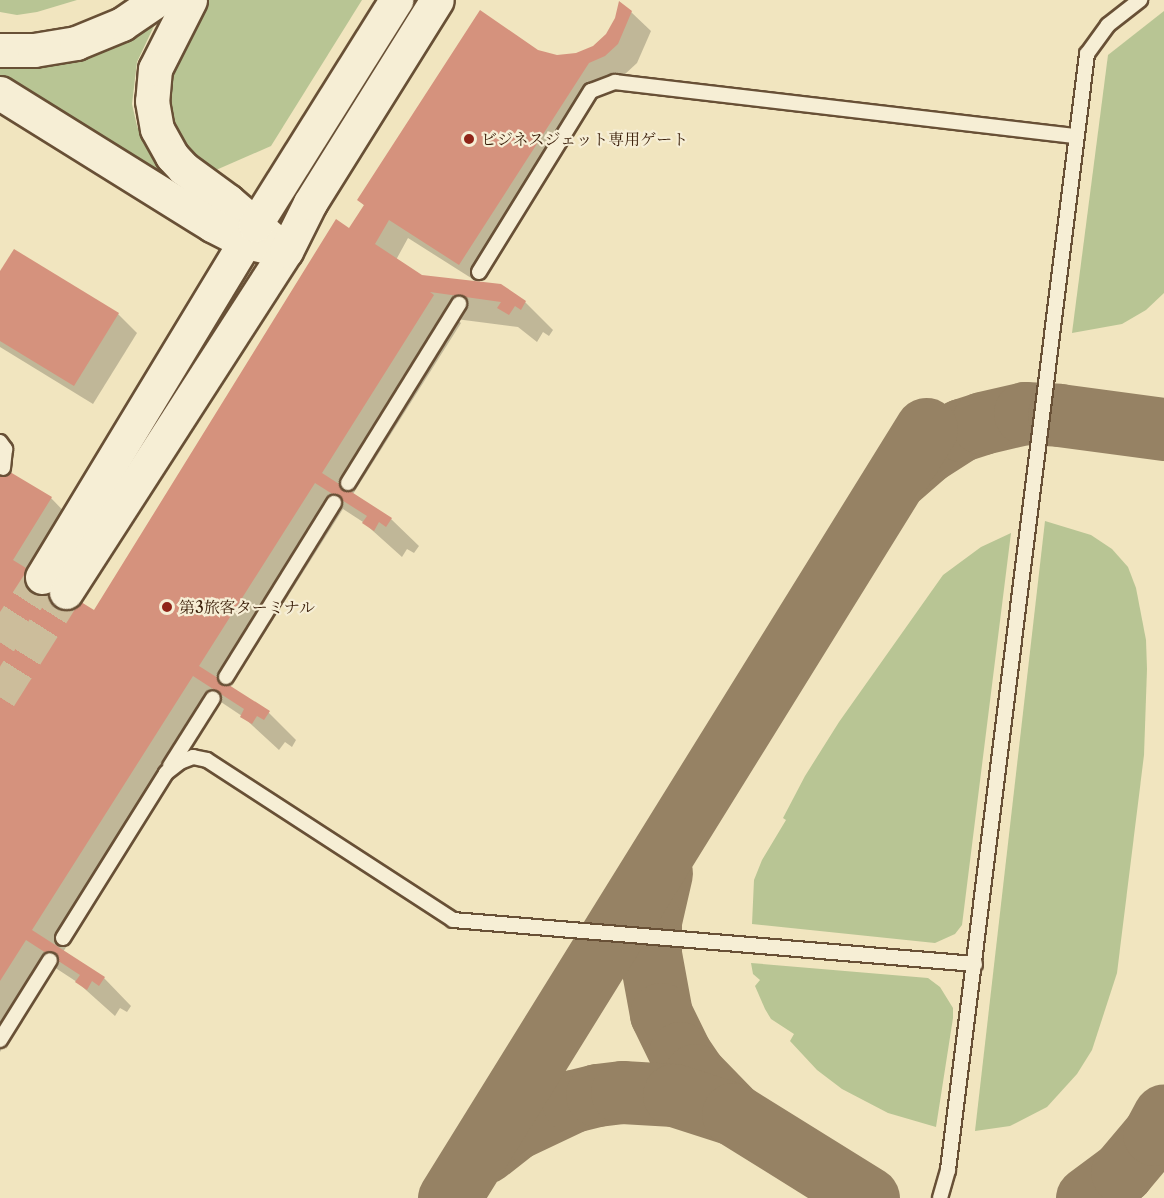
<!DOCTYPE html>
<html>
<head>
<meta charset="utf-8">
<style>
	body { margin:0 }
	#map { position:relative; width:1164px; height:1198px; overflow:hidden; background:#f1e5bf; font-family:"Libre Caslon Text","Noto Serif JP",serif }
	div>[style] { position:absolute }
	.green>* { inset:0; background:#b8c594 }
	.shadow>* { inset:0; background:#0003 }
	.taxiway>* { height:63px; margin:-31.5px; padding:0 31.5px; transform-origin:31.5px; border-radius:31.5px; background:#968264 }
	.building>* { inset:0; background:#d5927d }
	.tertiary-tunnel>* { height:33px; margin-top:-16.5px; transform-origin:0; background:repeating-linear-gradient(90deg,#ccbd9b 0 33px,transparent 0 49px) }
	.roads { filter:drop-shadow(2px 0 #685036) drop-shadow(-2px 0 #685036) drop-shadow(0 2px #685036) drop-shadow(0 -2px #685036) }
	.service>* { height:14px; margin:-7px; padding:0 7px; transform-origin:7px; border-radius:7px; background:#f6eed5 }
	.tertiary>* { height:33px; margin:-16.5px; padding:0 16.5px; transform-origin:16.5px; border-radius:16.5px; background:#f6eed5 }
	.dots>* { width:16px; height:16px; translate:-50% -50%; box-sizing:border-box; border:3px solid #f6eed5; border-radius:50% }
	span { translate:-50% -50%; white-space:nowrap; text-align:center; line-height:1.15; -webkit-text-stroke:4.5px #f6eed5; paint-order:stroke }
	.poi-label { font-size:16px; color:#3a1e09 }
	.left { translate:0 -50%; text-align:left }
</style>
</head>
<body>
<div id="map">
	<div class="green">
		<div style="clip-path:polygon(0 0,77px 0,37px 12px,17px 15px,0 12px)"></div>
		<div style="clip-path:polygon(207px 0,362px 0,271px 146px,216px 170px,197px 158px,181px 139px,173px 116px,169px 91px,174px 60px)"></div>
		<div style="clip-path:polygon(1164px 11px,1164px 293px,1146px 310px,1122px 324px,1072px 333px,1108px 55px)"></div>
		<div style="clip-path:polygon(151px 22px,154px 26px,137px 62px,132px 104px,137px 126px,148px 150px,170px 180px,0 78px,0 66px)"></div>
		<div style="clip-path:polygon(1045px 521px,1091px 535px,1112px 549px,1128px 567px,1136px 588px,1146px 640px,1147px 669px,1144px 755px,1117px 973px,1092px 1050px,1077px 1074px,1047px 1107px,1010px 1126px,975px 1131px)"></div>
		<div style="clip-path:polygon(1011px 533px,962px 925px,955px 934px,935px 943px,752px 924px,754px 880px,762px 860px,786px 820px,783px 818px,805px 776px,839px 722px,943px 575px,981px 547px)"></div>
		<div style="clip-path:polygon(751px 963px,928px 978px,940px 987px,953px 1008px,953px 1018px,936px 1127px,888px 1113px,842px 1089px,817px 1070px,790px 1041px,794px 1034px,771px 1019px,765px 1009px,755px 986px,760px 980px,753px 974px)"></div>
	</div>
	<div class="shadow">
		<div style="clip-path:polygon(evenodd,631px 12px,651px 31px,637px 63px,624px 75px,608px 82px,479px 283px,500px 285px,525px 302px,553px 330px,549px 336px,543px 332px,537px 342px,518px 327px,456px 319px,461px 323px,353px 494px,391px 519px,419px 546px,414px 553px,407px 549px,402px 557px,363px 522px,343px 509px,230px 688px,269px 713px,296px 740px,292px 747px,285px 742px,279px 750px,242px 716px,221px 702px,63px 952px,104px 978px,131px 1006px,127px 1012px,120px 1008px,115px 1016px,77px 982px,54px 967px,0 1052px,0 467px,51px 498px,78px 526px,45px 581px,95px 613px,365px 206px,359px 200px,537px 52px,557px 57px,577px 55px,593px 48px,631px 12px,408px 238px,479px 283px,421px 277px,396px 260px,408px 238px)"></div>
		<div style="clip-path:polygon(0 274px,118px 314px,137px 333px,93px 404px,0 347px)"></div>
	</div>
	<div class="taxiway">
		<div style="left:899px;top:476px;width:35px;rotate:-41deg"></div>
		<div style="left:925px;top:453px;width:43px;rotate:-32.6deg"></div>
		<div style="left:961px;top:430px;width:22px;rotate:-18deg"></div>
		<div style="left:982px;top:423px;width:44px;rotate:-13.1deg"></div>
		<div style="left:1025px;top:413px;width:34px;rotate:3deg"></div>
		<div style="left:1059px;top:415px;width:106px;rotate:7.6deg"></div>
		<div style="left:661px;top:873px;width:49px;rotate:102.9deg"></div>
		<div style="left:650px;top:921px;width:33px;rotate:90deg"></div>
		<div style="left:650px;top:954px;width:61px;rotate:79.6deg"></div>
		<div style="left:661px;top:1014px;width:43px;rotate:64deg"></div>
		<div style="left:680px;top:1053px;width:27px;rotate:56deg"></div>
		<div style="left:695px;top:1075px;width:54px;rotate:45.7deg"></div>
		<div style="left:485px;top:1152px;width:39px;rotate:-38deg"></div>
		<div style="left:516px;top:1128px;width:63px;rotate:-25.3deg"></div>
		<div style="left:573px;top:1101px;width:25px;rotate:-14deg"></div>
		<div style="left:597px;top:1095px;width:25px;rotate:-7deg"></div>
		<div style="left:622px;top:1092px;width:52px;rotate:3.3deg"></div>
		<div style="left:674px;top:1095px;width:62px;rotate:17.9deg"></div>
		<div style="left:733px;top:1114px;width:159px;rotate:31.9deg"></div>
		<div style="left:449px;top:1198px;width:905px;rotate:-58.19deg"></div>
		<div style="left:1087px;top:1198px;width:44px;rotate:-36.6deg"></div>
		<div style="left:1122px;top:1172px;width:50px;rotate:-49.9deg"></div>
		<div style="left:1154px;top:1134px;width:21px;rotate:-62deg"></div>
	</div>
	<div class="building">
		<div style="clip-path:polygon(619px 1px,632px 11px,618px 44px,605px 56px,589px 63px,459px 265px,389px 220px,375px 244px,422px 275px,501px 284px,526px 301px,521px 310px,515px 306px,509px 315px,497px 308px,501px 302px,430px 292px,434px 295px,322px 473px,392px 518px,386px 527px,379px 522px,374px 531px,362px 523px,367px 516px,315px 483px,199px 666px,270px 711px,264px 720px,257px 716px,252px 724px,240px 717px,244px 709px,193px 676px,32px 930px,105px 977px,99px 986px,92px 981px,87px 990px,75px 982px,80px 975px,26px 940px,0 981px,0 466px,52px 497px,13px 560px,94px 610px,336px 219px,349px 228px,364px 205px,357px 200px,480px 10px,538px 50px,557px 55px,576px 53px,593px 46px,606px 34px,615px 18px)"></div>
		<div style="clip-path:polygon(14px 249px,119px 313px,74px 386px,0 341px,0 271px)"></div>
	</div>
	<div class="tertiary-tunnel">
		<div style="left:0;top:642px;width:77px;rotate:-57.1deg"></div>
		<div style="left:0;top:697px;width:124px;rotate:-57.8deg"></div>
	</div>
	<div class="roads">
		<div class="service">
			<div style="left:479px;top:272px;width:213px;rotate:-58.3deg"></div>
			<div style="left:591px;top:91px;width:26px;rotate:-21deg"></div>
			<div style="left:615px;top:82px;width:464px;rotate:6.7deg"></div>
			<div style="left:0;top:442px;width:9px;rotate:54deg"></div>
			<div style="left:5px;top:449px;width:19px;rotate:96deg"></div>
			<div style="left:348px;top:483px;width:211px;rotate:-58.2deg"></div>
			<div style="left:226px;top:677px;width:205px;rotate:-58.2deg"></div>
			<div style="left:170px;top:766px;width:80px;rotate:-57.7deg"></div>
			<div style="left:63px;top:938px;width:195px;rotate:-58deg"></div>
			<div style="left:166px;top:773px;width:18px;rotate:-38deg"></div>
			<div style="left:180px;top:762px;width:14px;rotate:-21deg"></div>
			<div style="left:193px;top:757px;width:14px;rotate:12deg"></div>
			<div style="left:207px;top:760px;width:293px;rotate:33deg"></div>
			<div style="left:453px;top:920px;width:524px;rotate:4.82deg"></div>
			<div style="left:0;top:1040px;width:94px;rotate:-58deg"></div>
			<div style="left:940px;top:1198px;width:29px;rotate:-74deg"></div>
			<div style="left:948px;top:1170px;width:1125px;rotate:-82.9deg"></div>
			<div style="left:1087px;top:54px;width:36px;rotate:-54deg"></div>
			<div style="left:1108px;top:25px;width:41px;rotate:-38deg"></div>
		</div>
		<div class="tertiary">
			<div style="left:190px;top:0;width:77px;rotate:116.9deg"></div>
			<div style="left:155px;top:69px;width:32px;rotate:95deg"></div>
			<div style="left:152px;top:101px;width:28px;rotate:80deg"></div>
			<div style="left:157px;top:129px;width:31px;rotate:61deg"></div>
			<div style="left:172px;top:156px;width:16px;rotate:47deg"></div>
			<div style="left:183px;top:168px;width:56px;rotate:36.3deg"></div>
			<div style="left:228px;top:201px;width:57px;rotate:40.7deg"></div>
			<div style="left:0;top:50px;width:34px"></div>
			<div style="left:34px;top:50px;width:43px;rotate:-9.5deg"></div>
			<div style="left:76px;top:43px;width:50px;rotate:-22.4deg"></div>
			<div style="left:122px;top:24px;width:42px;rotate:-34.4deg"></div>
			<div style="left:0;top:93px;width:250px;rotate:31.9deg"></div>
			<div style="left:212px;top:225px;width:38px;rotate:27deg"></div>
			<div style="left:246px;top:242px;width:22px;rotate:13deg"></div>
			<div style="left:42px;top:577px;width:411px;rotate:-58.8deg"></div>
			<div style="left:255px;top:225px;width:266px;rotate:-57.9deg"></div>
			<div style="left:66px;top:592px;width:406px;rotate:-57.2deg"></div>
			<div style="left:286px;top:251px;width:54px;rotate:-63.4deg"></div>
			<div style="left:310px;top:203px;width:239px;rotate:-58deg"></div>
		</div>
	</div>
	<div class="dots">
		<div style="left:469px;top:139px;background:#8f2418"></div>
		<div style="left:167px;top:607px;background:#8f2418"></div>
	</div>
	<div class="poi-label">
		<span class="left" style="left:481px;top:139px">ビジネスジェット専用ゲート</span>
		<span class="left" style="left:179px;top:607px">第3旅客ターミナル</span>
	</div>
</div>
</body>
</html>
